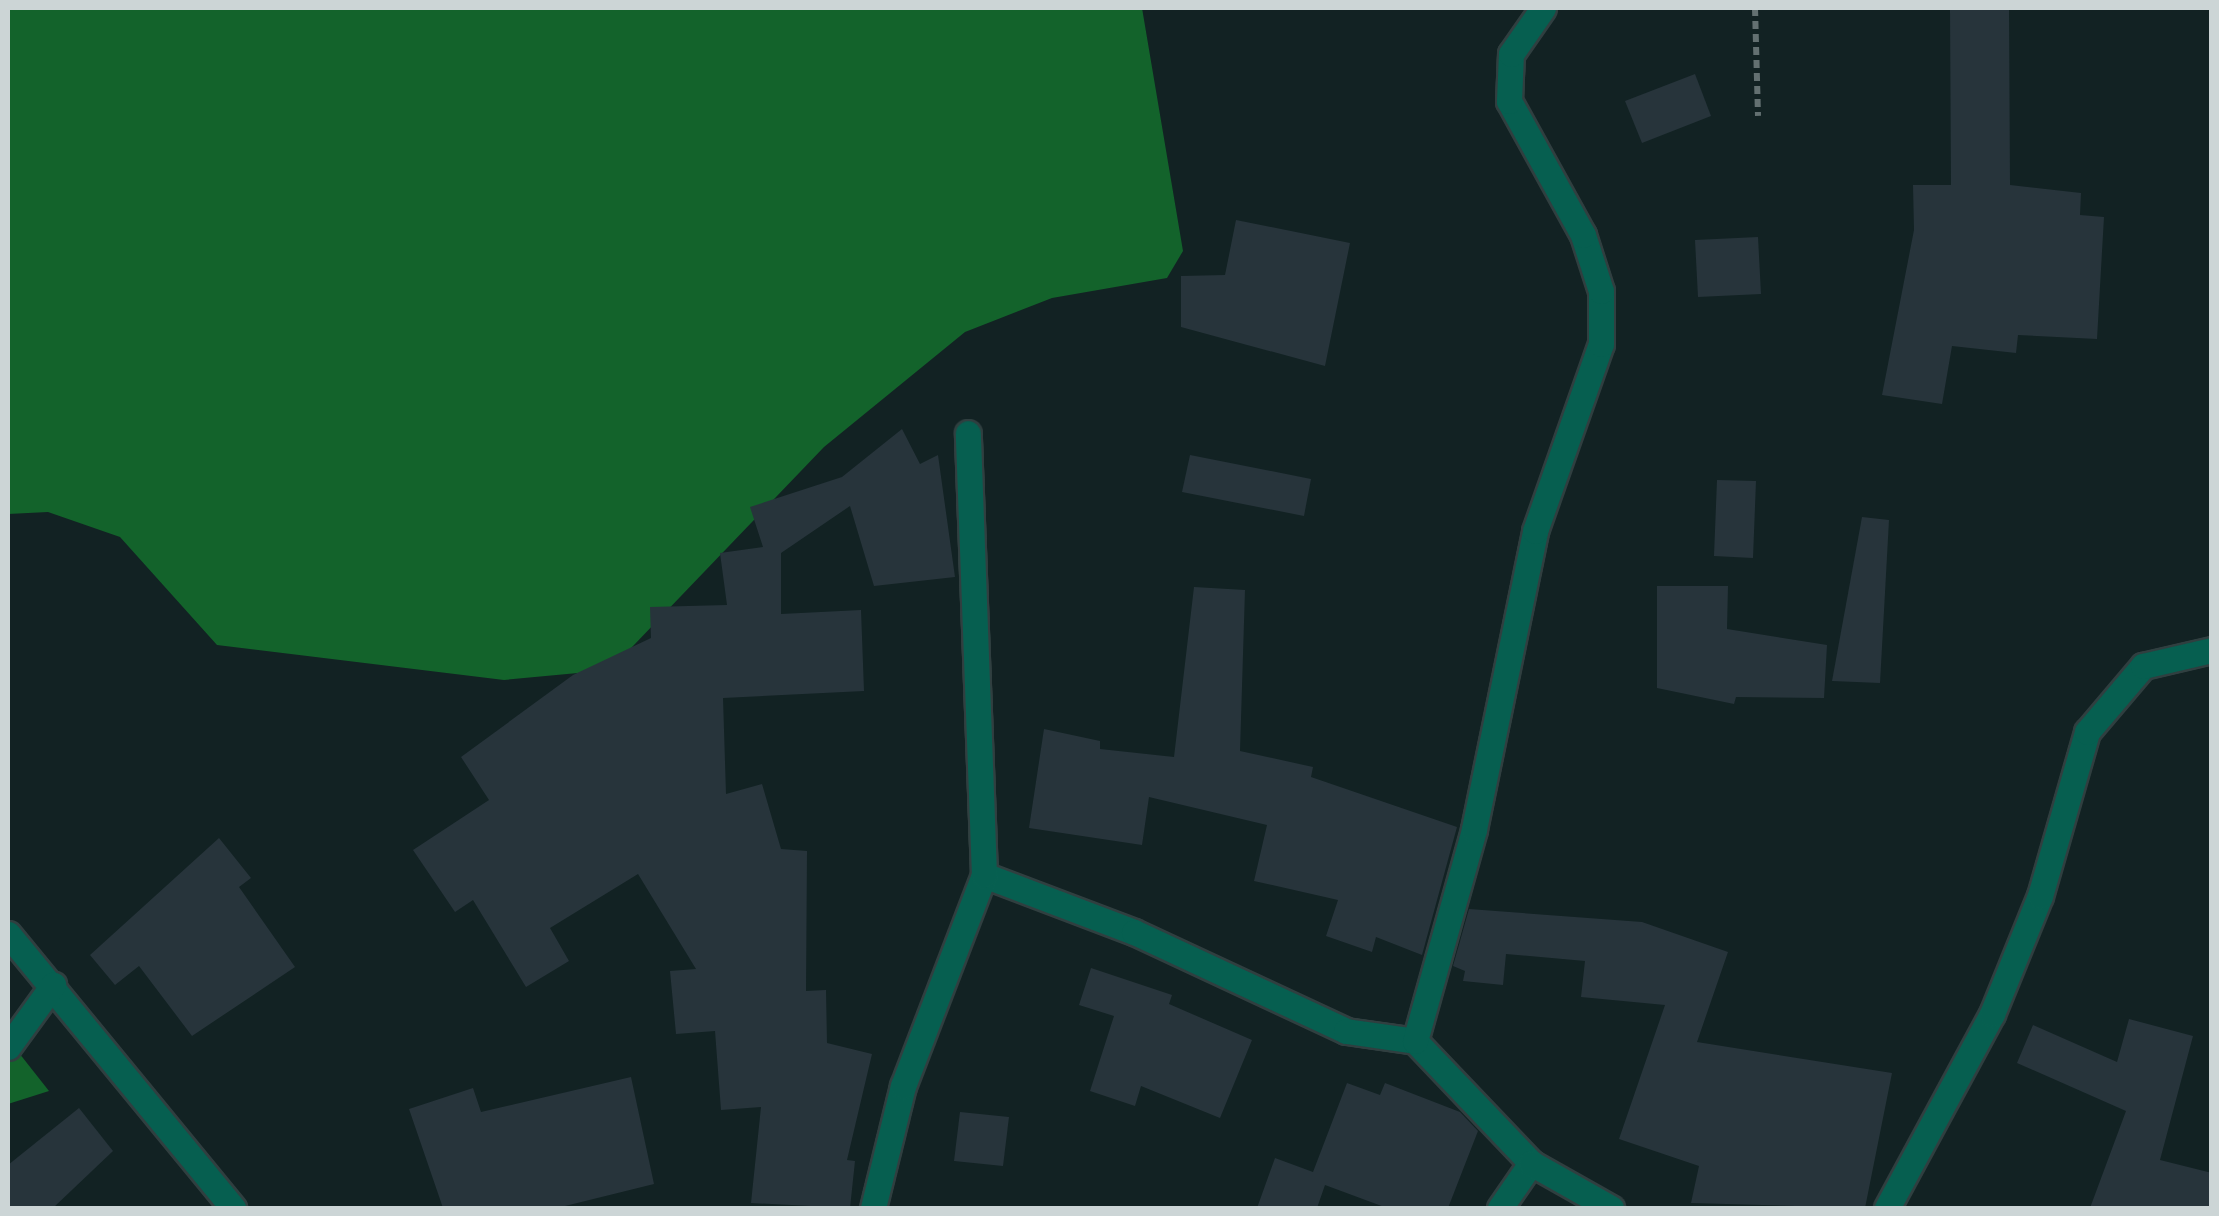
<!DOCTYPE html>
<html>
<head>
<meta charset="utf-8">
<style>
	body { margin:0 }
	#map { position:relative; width:2219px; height:1216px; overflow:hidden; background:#122223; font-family:"Space Grotesk",sans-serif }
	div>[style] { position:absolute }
	.forest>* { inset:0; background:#13632b }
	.building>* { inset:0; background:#27343b }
	.path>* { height:6px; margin-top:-3px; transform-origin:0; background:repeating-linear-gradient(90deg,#637071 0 8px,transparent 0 13px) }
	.roads { filter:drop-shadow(2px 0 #303f40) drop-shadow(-2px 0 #303f40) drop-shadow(0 2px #303f40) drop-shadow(0 -2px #303f40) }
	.street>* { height:25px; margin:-12.5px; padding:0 12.5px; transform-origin:12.5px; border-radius:12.5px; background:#065f50 }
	span { translate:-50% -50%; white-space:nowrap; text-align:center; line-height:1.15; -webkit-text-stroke:10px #040a0b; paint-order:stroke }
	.frame { position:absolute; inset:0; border:10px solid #ccd5d6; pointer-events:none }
</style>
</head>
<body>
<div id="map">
	<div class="forest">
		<div style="clip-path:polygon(8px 8px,1142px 8px,1183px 251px,1167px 278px,1052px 298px,965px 332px,824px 447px,610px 670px,504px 680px,217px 645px,120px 537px,48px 512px,8px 514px)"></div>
		<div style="clip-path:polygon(8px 1039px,49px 1091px,8px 1104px)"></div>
	</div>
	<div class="building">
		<div style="clip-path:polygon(1950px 8px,2009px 8px,2010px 185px,2081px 193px,2080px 215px,2104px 217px,2097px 339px,2018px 335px,2016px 353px,1952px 346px,1942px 404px,1882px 395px,1914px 230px,1913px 185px,1951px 185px)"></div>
		<div style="clip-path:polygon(1695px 74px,1711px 116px,1642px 143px,1625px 101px)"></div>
		<div style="clip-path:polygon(1236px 220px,1350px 243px,1325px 366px,1181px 327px,1181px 276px,1225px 275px)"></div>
		<div style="clip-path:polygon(1758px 237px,1761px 294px,1698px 297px,1695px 240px)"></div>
		<div style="clip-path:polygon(902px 429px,920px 464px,938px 455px,955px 577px,874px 586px,850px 506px,781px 553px,781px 614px,861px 610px,864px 691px,723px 698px,726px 794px,762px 784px,781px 849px,807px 851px,806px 991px,826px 990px,827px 1043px,872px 1054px,847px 1160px,855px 1161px,850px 1208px,751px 1203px,761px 1107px,721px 1110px,715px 1031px,676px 1034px,670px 971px,696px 969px,638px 874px,550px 928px,569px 961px,526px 987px,473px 900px,455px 912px,413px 850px,489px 800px,461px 757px,573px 675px,651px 638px,650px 607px,727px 605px,720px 553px,763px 547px,750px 507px,842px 477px)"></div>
		<div style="clip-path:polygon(1190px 455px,1311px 479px,1304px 516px,1182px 492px)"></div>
		<div style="clip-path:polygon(1717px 480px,1756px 481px,1753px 558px,1714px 556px)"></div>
		<div style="clip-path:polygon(1862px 517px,1889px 520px,1880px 683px,1832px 681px)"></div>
		<div style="clip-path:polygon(1657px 586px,1728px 586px,1727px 629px,1827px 645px,1824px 698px,1736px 697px,1734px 704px,1657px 688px)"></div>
		<div style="clip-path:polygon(1194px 587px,1245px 590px,1240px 751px,1313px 767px,1311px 777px,1457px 827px,1422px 955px,1376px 937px,1372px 952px,1326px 936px,1338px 900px,1254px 881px,1267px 825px,1149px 797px,1142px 845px,1029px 828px,1044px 729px,1100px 741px,1100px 749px,1174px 757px)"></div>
		<div style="clip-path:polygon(219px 838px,251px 878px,239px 887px,295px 967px,192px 1036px,139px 966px,115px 985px,90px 955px)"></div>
		<div style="clip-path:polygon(1469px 909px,1642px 922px,1728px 952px,1697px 1042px,1892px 1073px,1865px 1208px,1691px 1203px,1699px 1166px,1619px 1139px,1665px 1005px,1581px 997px,1585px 961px,1506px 954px,1503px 985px,1463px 981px,1465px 971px,1453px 966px)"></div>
		<div style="clip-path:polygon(1091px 968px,1172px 995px,1169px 1004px,1252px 1040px,1220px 1118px,1141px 1086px,1135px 1106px,1090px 1091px,1114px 1016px,1079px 1005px)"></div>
		<div style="clip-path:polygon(2129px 1019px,2193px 1036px,2160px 1160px,2212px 1173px,2212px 1208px,2090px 1208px,2126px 1111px,2017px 1063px,2033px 1025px,2117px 1062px)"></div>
		<div style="clip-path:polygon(631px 1077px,654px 1184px,557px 1208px,443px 1208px,409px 1109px,473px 1088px,481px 1112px)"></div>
		<div style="clip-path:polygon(1347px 1083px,1380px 1095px,1385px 1083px,1460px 1112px,1478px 1131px,1448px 1208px,1387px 1208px,1325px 1185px,1317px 1208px,1257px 1208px,1275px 1158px,1313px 1172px)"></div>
		<div style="clip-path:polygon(79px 1108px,113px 1151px,53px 1208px,8px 1208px,8px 1165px)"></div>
		<div style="clip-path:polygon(960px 1112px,1009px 1117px,1003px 1166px,954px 1161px)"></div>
	</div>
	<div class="path">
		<div style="left:1755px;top:8px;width:108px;rotate:88.4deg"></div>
	</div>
	<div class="roads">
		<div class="street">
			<div style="left:984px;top:875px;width:160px;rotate:20.8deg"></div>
			<div style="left:1134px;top:932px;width:234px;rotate:25deg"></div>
			<div style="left:1346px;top:1031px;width:70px;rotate:8.2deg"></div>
			<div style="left:1415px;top:1041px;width:168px;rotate:46.4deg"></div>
			<div style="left:8px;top:934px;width:355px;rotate:50.6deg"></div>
			<div style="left:1415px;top:1041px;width:220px;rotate:-74.4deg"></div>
			<div style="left:1474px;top:829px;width:304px;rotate:-78.4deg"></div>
			<div style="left:1535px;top:531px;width:198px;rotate:-70.6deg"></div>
			<div style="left:1601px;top:344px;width:53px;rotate:-90deg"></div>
			<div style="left:1601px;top:291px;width:59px;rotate:-107.8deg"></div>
			<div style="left:1583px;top:235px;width:153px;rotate:-118.9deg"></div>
			<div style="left:1509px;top:101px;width:47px;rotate:-87.6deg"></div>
			<div style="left:1511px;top:54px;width:56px;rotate:-55.2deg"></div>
			<div style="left:8px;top:1047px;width:77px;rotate:-54deg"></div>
			<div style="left:873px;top:1208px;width:126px;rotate:-76.2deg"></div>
			<div style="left:903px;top:1086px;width:226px;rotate:-69deg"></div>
			<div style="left:984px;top:875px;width:442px;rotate:-92.1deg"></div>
			<div style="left:1500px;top:1208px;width:55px;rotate:-55.4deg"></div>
			<div style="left:1531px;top:1163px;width:92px;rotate:29.4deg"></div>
			<div style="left:1887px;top:1208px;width:221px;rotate:-61.6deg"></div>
			<div style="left:1992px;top:1014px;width:127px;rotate:-67.9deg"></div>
			<div style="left:2040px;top:896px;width:171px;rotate:-74deg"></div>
			<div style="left:2087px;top:732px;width:87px;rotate:-49.7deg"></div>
			<div style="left:2143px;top:666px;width:71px;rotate:-13.1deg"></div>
		</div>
	</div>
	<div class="frame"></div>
</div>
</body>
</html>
